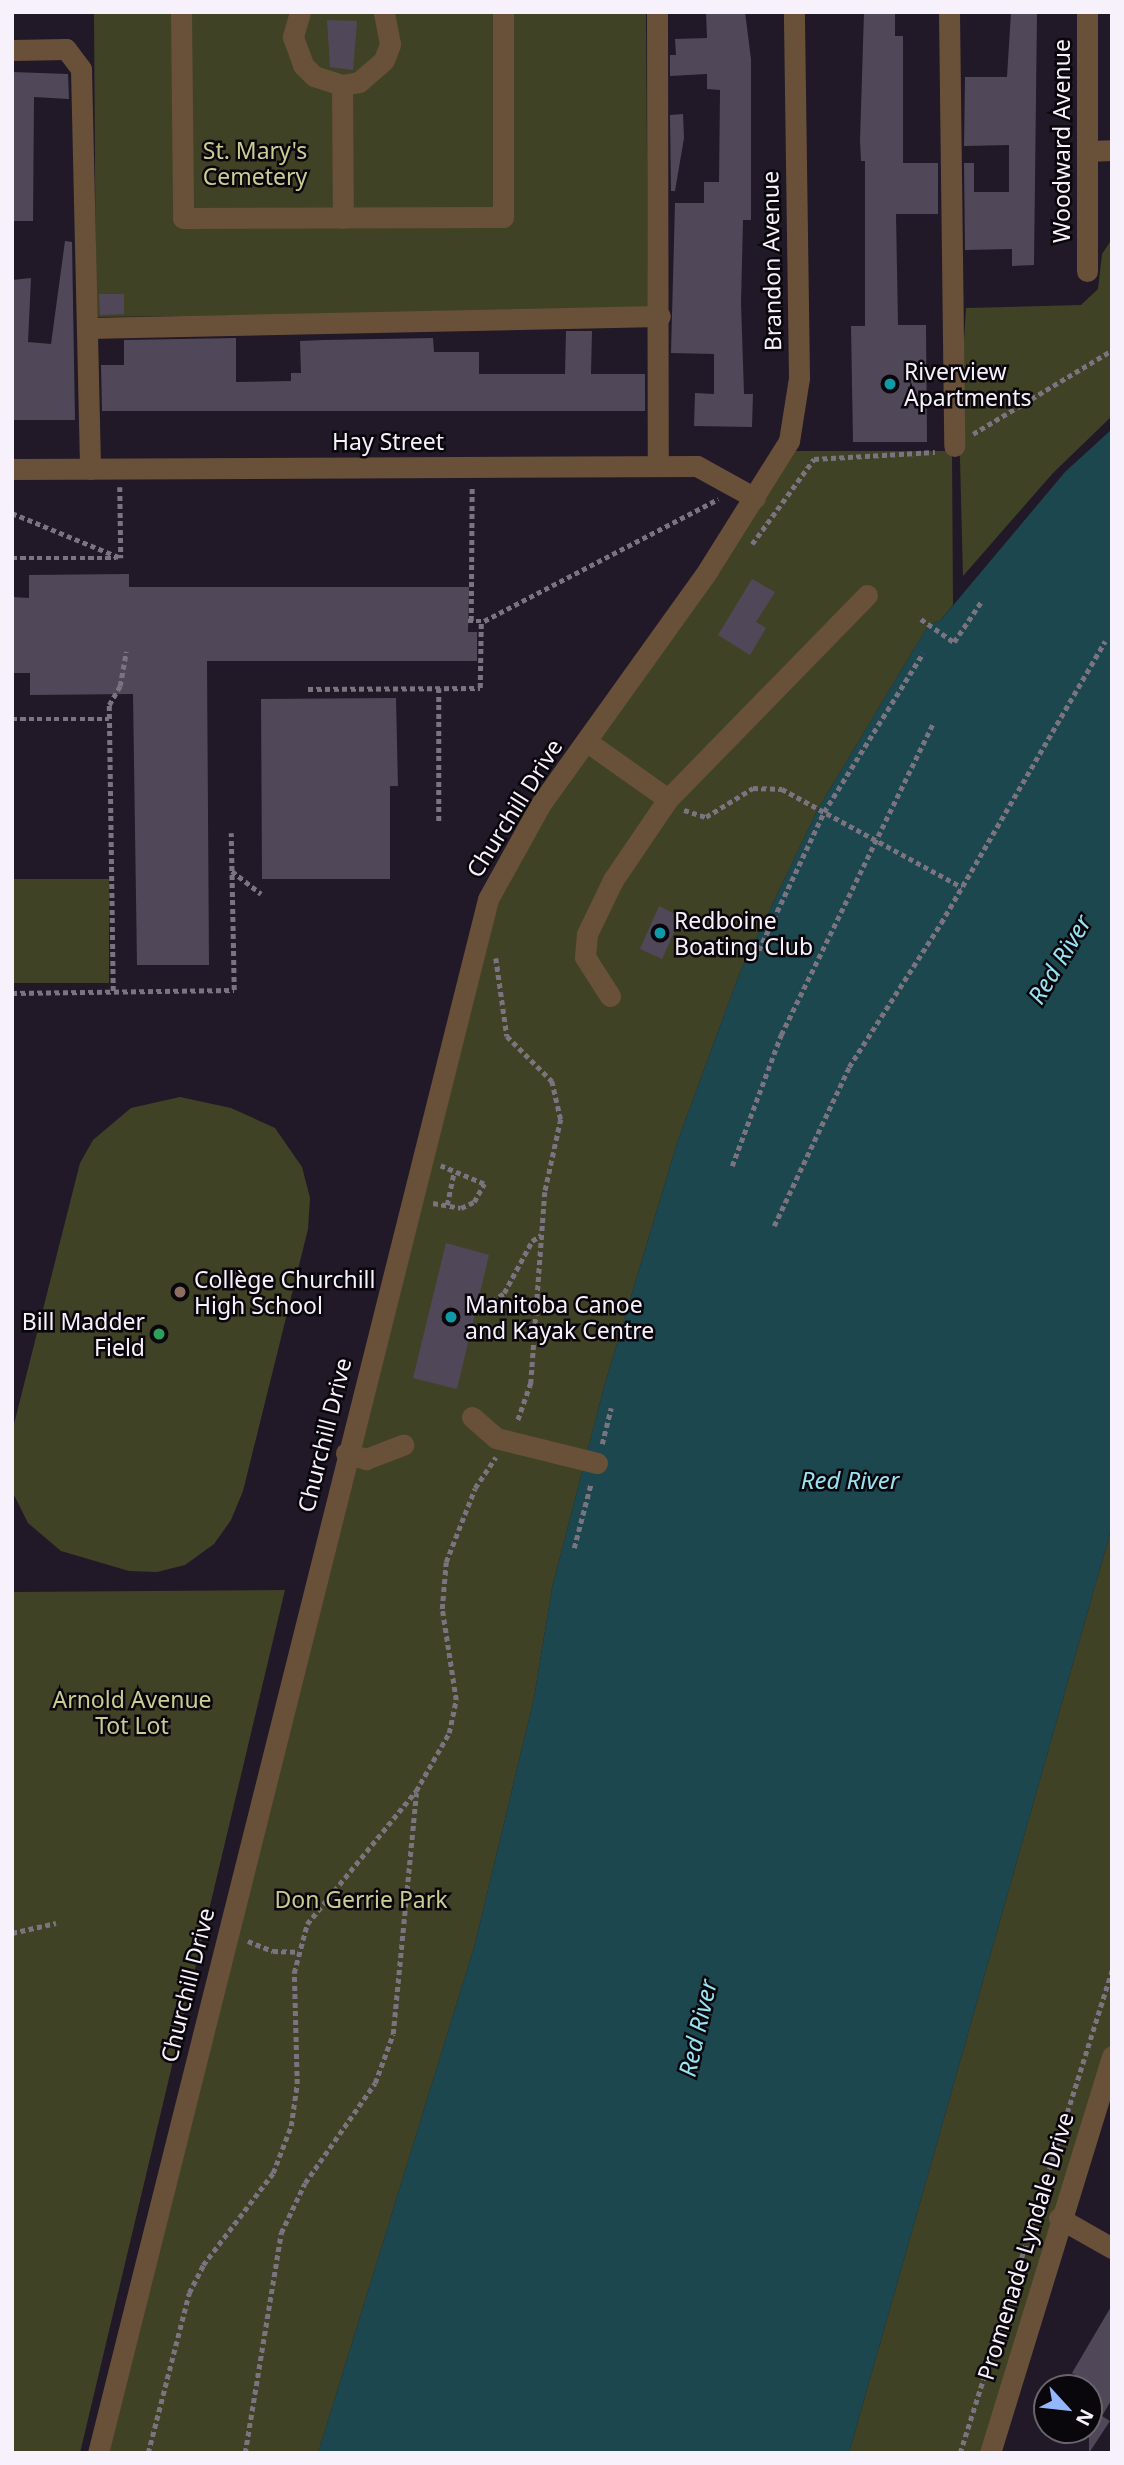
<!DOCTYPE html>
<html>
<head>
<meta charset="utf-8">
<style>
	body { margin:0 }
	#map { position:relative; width:1124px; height:2465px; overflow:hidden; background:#211928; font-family:"Noto Sans",sans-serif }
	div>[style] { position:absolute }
	.green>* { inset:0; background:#404226 }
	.water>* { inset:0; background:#1d474e }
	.building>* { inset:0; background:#504859 }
	.path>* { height:4.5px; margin-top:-2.25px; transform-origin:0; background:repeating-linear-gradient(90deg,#7a7380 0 5px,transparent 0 8.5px) }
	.minor>* { height:21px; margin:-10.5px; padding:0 10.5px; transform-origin:10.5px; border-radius:10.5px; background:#695039 }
	.dots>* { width:19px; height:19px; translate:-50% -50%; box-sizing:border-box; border:4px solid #09060c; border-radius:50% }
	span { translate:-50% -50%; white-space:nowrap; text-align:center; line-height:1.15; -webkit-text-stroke:5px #09060c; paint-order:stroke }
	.street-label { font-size:23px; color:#f6f1fb }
	.park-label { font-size:23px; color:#c9cd92 }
	.poi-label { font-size:23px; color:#f6f1fb }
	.left { translate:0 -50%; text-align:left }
	.right { translate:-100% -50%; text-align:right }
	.water-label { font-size:24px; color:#97e3f2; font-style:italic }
	.frame { position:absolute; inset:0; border:14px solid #f6f1fb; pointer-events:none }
	.north { position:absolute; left:1033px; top:2374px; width:70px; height:70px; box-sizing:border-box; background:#09060c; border:2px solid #68646c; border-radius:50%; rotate:117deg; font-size:19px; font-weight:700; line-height:28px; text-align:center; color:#f6f1fb }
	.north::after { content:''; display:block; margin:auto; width:24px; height:32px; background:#93b7fd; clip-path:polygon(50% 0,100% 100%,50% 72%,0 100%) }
</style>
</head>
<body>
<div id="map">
	<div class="green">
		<div style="clip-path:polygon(94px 12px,646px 12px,648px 311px,96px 317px)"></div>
		<div style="clip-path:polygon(1112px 239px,1112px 416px,1053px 473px,963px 576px,959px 420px,966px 308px,1081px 305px,1098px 289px,1102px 254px)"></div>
		<div style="clip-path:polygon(783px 451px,952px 451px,953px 605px,940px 621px,929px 624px,818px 809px,740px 972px,677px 1143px,604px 1387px,552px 1588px,534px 1698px,475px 1944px,318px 2453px,98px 2453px,488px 899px)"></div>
		<div style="clip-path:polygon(12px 879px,109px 879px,109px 983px,12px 983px)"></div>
		<div style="clip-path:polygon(180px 1097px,231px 1108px,275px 1128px,302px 1167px,310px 1198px,308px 1229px,243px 1491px,231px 1520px,214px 1544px,185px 1565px,157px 1572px,129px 1571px,61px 1551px,28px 1523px,12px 1491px,12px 1432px,80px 1163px,93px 1140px,131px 1108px)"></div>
		<div style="clip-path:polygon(1112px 1526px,1112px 2056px,990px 2453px,849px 2453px)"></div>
		<div style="clip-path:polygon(285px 1590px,80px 2453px,12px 2453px,12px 1592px)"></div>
	</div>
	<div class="water">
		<div style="clip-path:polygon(1112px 429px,1112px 1526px,849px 2453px,318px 2453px,475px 1944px,534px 1698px,552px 1588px,604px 1387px,677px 1143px,740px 972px,818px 809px,929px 624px,940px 621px,1065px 472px)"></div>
	</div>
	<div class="building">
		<div style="clip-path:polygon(706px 12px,745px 12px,751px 59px,751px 220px,743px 220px,741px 303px,744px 394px,753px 394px,752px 427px,694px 426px,695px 393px,714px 394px,714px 354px,671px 353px,675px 203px,704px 203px,704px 182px,719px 182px,720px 90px,707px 89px,707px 74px,670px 76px,670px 55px,676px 55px,675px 39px,707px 38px)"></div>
		<div style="clip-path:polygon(864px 12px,895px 12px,895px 36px,903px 36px,903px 163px,938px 163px,938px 214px,896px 214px,898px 325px,926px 325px,927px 442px,853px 442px,851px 326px,865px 326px,865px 161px,861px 161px,860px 141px)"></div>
		<div style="clip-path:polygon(1011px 12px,1037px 12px,1034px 265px,1012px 266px,1012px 249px,965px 250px,964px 163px,974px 163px,974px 192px,1009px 192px,1009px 145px,964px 146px,965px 77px,1007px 77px)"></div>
		<div style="clip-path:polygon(327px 20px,357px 21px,353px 70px,330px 67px)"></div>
		<div style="clip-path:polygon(12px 72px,68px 74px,69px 99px,34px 97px,33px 221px,12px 221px)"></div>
		<div style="clip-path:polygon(683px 114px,684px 138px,675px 191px,671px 191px,670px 115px)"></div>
		<div style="clip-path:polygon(65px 241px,72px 242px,75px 420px,12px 420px,12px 280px,31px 278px,28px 342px,51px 344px)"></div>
		<div style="clip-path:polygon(99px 294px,124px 294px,124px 314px,100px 315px)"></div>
		<div style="clip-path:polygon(566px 331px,592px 331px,591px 374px,645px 374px,645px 411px,102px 411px,101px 365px,124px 365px,124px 340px,236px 338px,236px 382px,291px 381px,291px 373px,301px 373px,300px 341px,324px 340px,433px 338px,434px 352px,479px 352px,479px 374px,565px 374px)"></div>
		<div style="clip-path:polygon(129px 574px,129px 587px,469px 587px,468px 632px,477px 632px,477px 661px,207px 661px,209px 965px,137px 965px,133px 694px,30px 695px,30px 673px,12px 673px,12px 597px,29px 598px,29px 575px)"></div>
		<div style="clip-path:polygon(752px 579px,775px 592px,756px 622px,766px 628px,750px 655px,718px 635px)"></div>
		<div style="clip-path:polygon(396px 698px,398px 786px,390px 786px,390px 879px,262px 879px,261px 699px)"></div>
		<div style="clip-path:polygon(659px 906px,681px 917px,662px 959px,640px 949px)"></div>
		<div style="clip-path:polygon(446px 1243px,489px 1255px,457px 1389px,413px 1378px)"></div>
		<div style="clip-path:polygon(1112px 2305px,1112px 2399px,1102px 2416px,1110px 2421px,1089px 2453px,1089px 2382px,1072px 2373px)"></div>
	</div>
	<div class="path">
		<div style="left:973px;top:434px;width:162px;rotate:-31.1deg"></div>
		<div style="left:120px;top:487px;width:71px;rotate:89.2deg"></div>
		<div style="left:12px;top:513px;width:118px;rotate:22.4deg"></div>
		<div style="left:752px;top:544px;width:105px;rotate:-53.9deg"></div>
		<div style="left:814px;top:459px;width:121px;rotate:-3.3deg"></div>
		<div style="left:12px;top:558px;width:104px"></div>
		<div style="left:921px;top:619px;width:40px;rotate:34.9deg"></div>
		<div style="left:954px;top:642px;width:48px;rotate:-56deg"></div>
		<div style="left:468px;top:621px;width:16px"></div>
		<div style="left:484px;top:621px;width:264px;rotate:-27.5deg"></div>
		<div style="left:471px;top:621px;width:133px;rotate:-89.6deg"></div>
		<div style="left:439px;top:688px;width:134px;rotate:90deg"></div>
		<div style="left:308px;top:689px;width:172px;rotate:-0.3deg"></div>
		<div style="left:480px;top:688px;width:67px;rotate:-89.1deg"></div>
		<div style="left:12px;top:719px;width:97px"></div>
		<div style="left:684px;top:810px;width:23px;rotate:18deg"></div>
		<div style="left:706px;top:817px;width:55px;rotate:-31.7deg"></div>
		<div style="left:753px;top:788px;width:29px;rotate:2deg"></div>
		<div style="left:782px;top:789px;width:205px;rotate:28.6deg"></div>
		<div style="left:232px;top:871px;width:37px;rotate:38deg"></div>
		<div style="left:496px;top:958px;width:79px;rotate:82deg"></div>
		<div style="left:507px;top:1036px;width:64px;rotate:45deg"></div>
		<div style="left:552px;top:1081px;width:39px;rotate:77deg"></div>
		<div style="left:561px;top:1119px;width:75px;rotate:102.4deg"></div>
		<div style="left:545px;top:1192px;width:192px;rotate:94.2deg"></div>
		<div style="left:531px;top:1383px;width:42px;rotate:109.3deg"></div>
		<div style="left:755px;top:958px;width:161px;rotate:-64.7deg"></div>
		<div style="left:824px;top:812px;width:187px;rotate:-58.1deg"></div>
		<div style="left:113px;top:991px;width:286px;rotate:-90.8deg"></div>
		<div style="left:109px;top:705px;width:22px;rotate:-60deg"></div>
		<div style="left:120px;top:686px;width:35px;rotate:-80deg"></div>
		<div style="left:12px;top:993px;width:222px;rotate:-0.8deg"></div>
		<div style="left:234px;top:990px;width:157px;rotate:-91.1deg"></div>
		<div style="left:732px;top:1166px;width:140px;rotate:-69.5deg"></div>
		<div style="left:781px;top:1035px;width:347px;rotate:-64deg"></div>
		<div style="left:433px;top:1203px;width:28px;rotate:10deg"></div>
		<div style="left:461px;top:1208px;width:14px;rotate:-25deg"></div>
		<div style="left:474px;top:1202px;width:21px;rotate:-61deg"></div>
		<div style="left:484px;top:1184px;width:47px;rotate:-157.3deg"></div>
		<div style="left:447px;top:1205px;width:34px;rotate:-78deg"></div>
		<div style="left:774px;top:1226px;width:176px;rotate:-64.7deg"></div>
		<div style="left:849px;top:1067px;width:171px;rotate:-57.4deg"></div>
		<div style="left:941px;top:923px;width:326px;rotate:-59.8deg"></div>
		<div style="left:485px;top:1306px;width:23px;rotate:-34deg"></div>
		<div style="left:504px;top:1293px;width:59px;rotate:-61.7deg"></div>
		<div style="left:532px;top:1241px;width:11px;rotate:-34deg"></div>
		<div style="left:602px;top:1444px;width:37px;rotate:-76deg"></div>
		<div style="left:574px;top:1548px;width:67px;rotate:-75.3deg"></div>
		<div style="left:12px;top:1933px;width:45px;rotate:-12.8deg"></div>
		<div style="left:248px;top:1941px;width:27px;rotate:22deg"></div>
		<div style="left:273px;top:1951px;width:23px;rotate:2deg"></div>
		<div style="left:148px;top:2453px;width:165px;rotate:-75.6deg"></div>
		<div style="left:189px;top:2293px;width:31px;rotate:-63deg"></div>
		<div style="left:203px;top:2265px;width:116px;rotate:-52.7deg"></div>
		<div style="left:273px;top:2173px;width:50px;rotate:-69deg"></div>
		<div style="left:291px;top:2126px;width:42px;rotate:-81.9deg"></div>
		<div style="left:297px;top:2084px;width:111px;rotate:-91.5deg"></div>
		<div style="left:294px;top:1973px;width:51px;rotate:-75.1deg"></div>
		<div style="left:307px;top:1924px;width:172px;rotate:-50.7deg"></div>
		<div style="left:416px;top:1791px;width:67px;rotate:-60.4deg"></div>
		<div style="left:449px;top:1733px;width:34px;rotate:-78deg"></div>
		<div style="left:456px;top:1700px;width:92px;rotate:-98.7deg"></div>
		<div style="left:442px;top:1609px;width:47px;rotate:-85.1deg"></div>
		<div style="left:446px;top:1562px;width:79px;rotate:-68.6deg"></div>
		<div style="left:475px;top:1488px;width:37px;rotate:-56deg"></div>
		<div style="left:245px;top:2453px;width:223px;rotate:-80.7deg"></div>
		<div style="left:281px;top:2233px;width:55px;rotate:-64.4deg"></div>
		<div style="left:305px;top:2183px;width:122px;rotate:-55deg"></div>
		<div style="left:375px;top:2083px;width:52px;rotate:-69.8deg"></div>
		<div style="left:393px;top:2034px;width:242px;rotate:-84.5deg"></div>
		<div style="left:960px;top:2453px;width:506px;rotate:-72.53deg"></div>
	</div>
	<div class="minor">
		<div style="left:181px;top:12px;width:206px;rotate:89.4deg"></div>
		<div style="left:183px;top:218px;width:320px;rotate:-0.2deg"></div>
		<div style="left:503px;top:217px;width:205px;rotate:-90deg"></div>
		<div style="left:300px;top:12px;width:26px;rotate:106deg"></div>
		<div style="left:293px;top:37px;width:30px;rotate:70deg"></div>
		<div style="left:303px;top:65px;width:16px;rotate:45deg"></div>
		<div style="left:314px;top:76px;width:29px;rotate:18deg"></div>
		<div style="left:342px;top:85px;width:17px;rotate:-10deg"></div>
		<div style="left:359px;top:82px;width:33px;rotate:-41deg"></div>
		<div style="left:384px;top:60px;width:17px;rotate:-69deg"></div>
		<div style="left:390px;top:44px;width:33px;rotate:-101deg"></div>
		<div style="left:657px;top:12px;width:453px;rotate:89.9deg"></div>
		<div style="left:949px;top:12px;width:434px;rotate:89.3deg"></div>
		<div style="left:1087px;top:12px;width:259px;rotate:90deg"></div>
		<div style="left:12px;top:50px;width:54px;rotate:-1.1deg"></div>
		<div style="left:66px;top:49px;width:25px;rotate:53deg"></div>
		<div style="left:81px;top:69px;width:400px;rotate:88.7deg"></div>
		<div style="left:342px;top:85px;width:133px;rotate:89.6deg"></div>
		<div style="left:1087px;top:151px;width:25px;rotate:-2deg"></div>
		<div style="left:88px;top:328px;width:572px;rotate:-1.2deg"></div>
		<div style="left:12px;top:469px;width:685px;rotate:-0.25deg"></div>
		<div style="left:697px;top:466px;width:66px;rotate:28.9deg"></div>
		<div style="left:586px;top:741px;width:100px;rotate:35.3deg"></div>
		<div style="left:610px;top:996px;width:46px;rotate:-122.7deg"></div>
		<div style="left:585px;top:957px;width:23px;rotate:-85deg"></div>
		<div style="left:587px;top:934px;width:60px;rotate:-64.3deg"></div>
		<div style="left:613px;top:880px;width:98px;rotate:-55.8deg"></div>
		<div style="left:668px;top:799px;width:285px;rotate:-45.7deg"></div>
		<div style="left:472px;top:1417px;width:32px;rotate:41deg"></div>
		<div style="left:496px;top:1438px;width:104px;rotate:13.9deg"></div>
		<div style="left:346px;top:1453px;width:21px;rotate:17deg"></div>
		<div style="left:366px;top:1459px;width:40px;rotate:-21deg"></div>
		<div style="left:1059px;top:2218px;width:61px;rotate:29.5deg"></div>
		<div style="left:98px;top:2453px;width:1602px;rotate:-75.91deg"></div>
		<div style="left:488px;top:899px;width:107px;rotate:-61deg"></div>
		<div style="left:540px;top:805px;width:289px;rotate:-54.4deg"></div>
		<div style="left:708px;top:570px;width:152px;rotate:-57.9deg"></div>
		<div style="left:789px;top:441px;width:64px;rotate:-81deg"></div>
		<div style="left:799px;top:378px;width:366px;rotate:-90.8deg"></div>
		<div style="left:990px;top:2453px;width:415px;rotate:-72.9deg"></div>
	</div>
	<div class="dots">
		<div style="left:890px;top:384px;background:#0f9aa8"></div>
		<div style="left:660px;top:933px;background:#0f9aa8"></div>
		<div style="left:180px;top:1292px;background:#8d6e63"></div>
		<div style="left:451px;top:1317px;background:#0f9aa8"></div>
		<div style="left:159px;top:1334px;background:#2e9e5b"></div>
	</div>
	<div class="street-label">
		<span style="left:1061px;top:141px;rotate:-90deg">Woodward Avenue</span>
		<span style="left:771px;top:261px;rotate:-91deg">Brandon Avenue</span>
		<span style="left:388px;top:441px">Hay Street</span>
		<span style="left:514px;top:808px;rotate:-58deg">Churchill Drive</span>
		<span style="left:324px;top:1435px;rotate:-76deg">Churchill Drive</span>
		<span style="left:187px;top:1985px;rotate:-76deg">Churchill Drive</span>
		<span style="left:1025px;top:2246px;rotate:-73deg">Promenade Lyndale Drive</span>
	</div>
	<div class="park-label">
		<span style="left:255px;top:163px">St. Mary's<br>Cemetery</span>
		<span style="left:132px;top:1712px">Arnold Avenue<br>Tot Lot</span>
		<span style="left:361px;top:1899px">Don Gerrie Park</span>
	</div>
	<div class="poi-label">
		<span class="left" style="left:904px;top:384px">Riverview<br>Apartments</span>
		<span class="left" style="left:674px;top:933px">Redboine<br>Boating Club</span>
		<span class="left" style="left:194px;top:1292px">Collège Churchill<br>High School</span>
		<span class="left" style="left:465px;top:1317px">Manitoba Canoe<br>and Kayak Centre</span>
		<span class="right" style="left:145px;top:1334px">Bill Madder<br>Field</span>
	</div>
	<div class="water-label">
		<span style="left:1059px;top:959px;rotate:-59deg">Red River</span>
		<span style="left:850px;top:1480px">Red River</span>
		<span style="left:697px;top:2028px;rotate:-77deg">Red River</span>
	</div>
	<div class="frame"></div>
	<div class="north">N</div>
</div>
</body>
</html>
